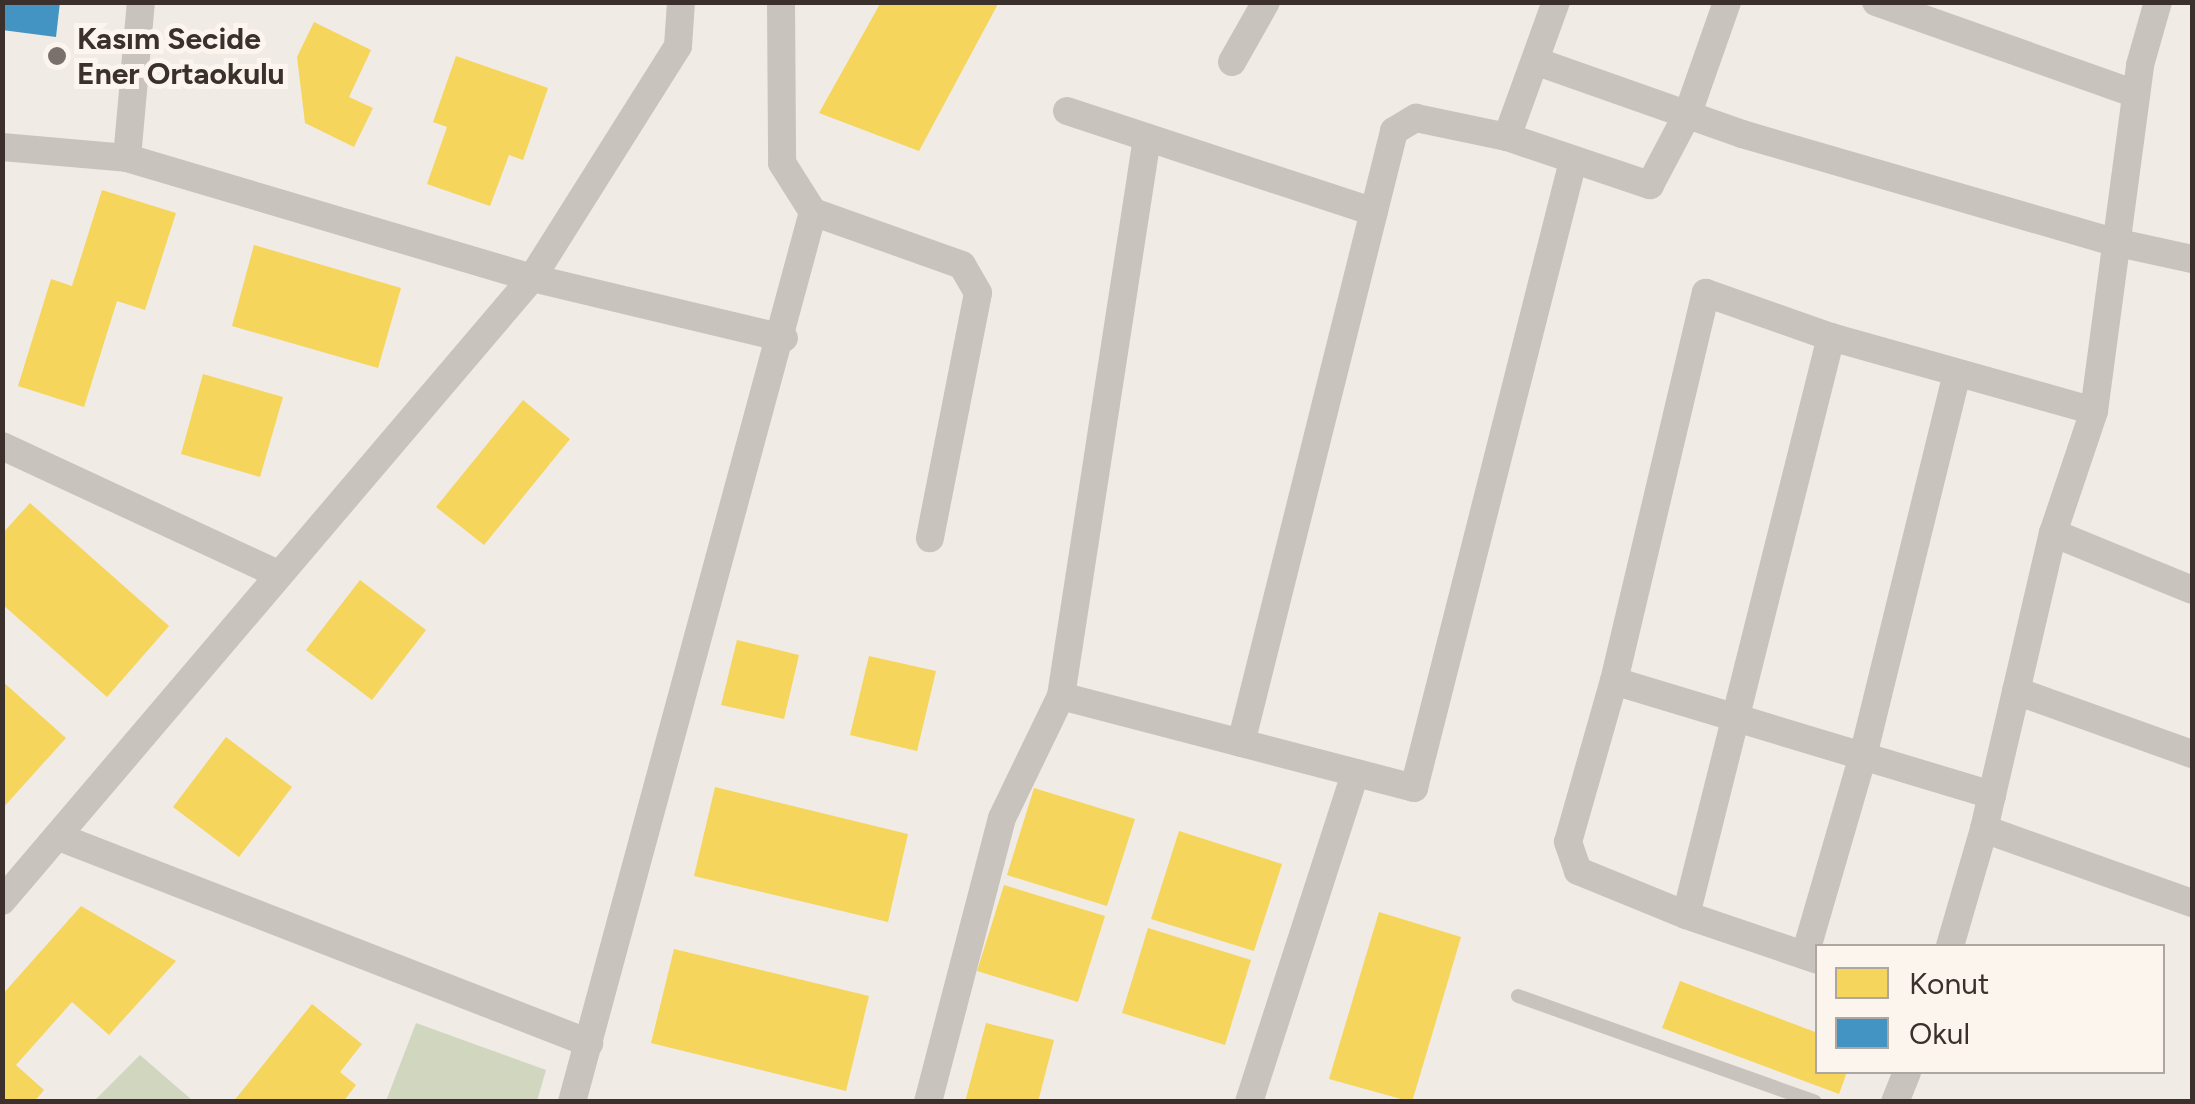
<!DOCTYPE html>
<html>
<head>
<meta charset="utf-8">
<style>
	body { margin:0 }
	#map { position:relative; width:2195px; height:1104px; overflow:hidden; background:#f0ebe5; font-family:Figtree,sans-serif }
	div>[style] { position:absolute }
	.green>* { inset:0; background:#d1d6bf }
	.homes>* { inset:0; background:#f6d55c }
	.schools>* { inset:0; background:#4393c3 }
	.service>* { height:14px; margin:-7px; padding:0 7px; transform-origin:7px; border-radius:7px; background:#c9c3be }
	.minor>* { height:28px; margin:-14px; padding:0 14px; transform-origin:14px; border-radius:14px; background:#c9c3be }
	.dots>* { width:28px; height:28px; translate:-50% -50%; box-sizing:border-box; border:5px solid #fbf5ee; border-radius:50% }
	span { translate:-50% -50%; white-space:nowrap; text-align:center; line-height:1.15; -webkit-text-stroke:10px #fbf5ee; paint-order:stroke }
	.poi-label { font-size:30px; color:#3b302b; font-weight:700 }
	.left { translate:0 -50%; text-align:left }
	.frame { position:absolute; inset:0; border:5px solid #3b302b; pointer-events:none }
	.legend { position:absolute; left:1815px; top:944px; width:350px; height:130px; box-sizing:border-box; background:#fbf5ee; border:2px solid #aea6a0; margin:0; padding:12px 18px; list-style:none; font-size:30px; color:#3b302b }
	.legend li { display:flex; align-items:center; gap:20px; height:50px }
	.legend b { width:50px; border:2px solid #aea6a0 }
</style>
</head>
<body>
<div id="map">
	<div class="green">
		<div style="clip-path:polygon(416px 1023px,546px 1070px,537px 1101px,386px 1101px)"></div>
		<div style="clip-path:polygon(140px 1055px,193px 1101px,94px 1101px)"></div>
	</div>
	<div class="homes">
		<div style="clip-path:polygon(881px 2px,999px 2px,919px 151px,819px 113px)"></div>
		<div style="clip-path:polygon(314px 22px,371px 50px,349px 97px,373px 108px,354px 147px,305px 123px,297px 57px)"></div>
		<div style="clip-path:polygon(456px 56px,548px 88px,523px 160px,509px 155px,490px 206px,427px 184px,447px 127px,433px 122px)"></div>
		<div style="clip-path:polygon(102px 190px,176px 213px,145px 310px,117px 301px,84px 407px,18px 386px,51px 279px,72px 286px)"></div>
		<div style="clip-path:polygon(254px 245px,401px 288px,378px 368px,232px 326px)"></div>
		<div style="clip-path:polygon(203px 374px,283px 397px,260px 477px,181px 454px)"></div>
		<div style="clip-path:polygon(523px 400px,570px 439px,484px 545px,436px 507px)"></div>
		<div style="clip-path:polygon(30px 503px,169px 626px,107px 697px,2px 604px,2px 534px)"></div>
		<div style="clip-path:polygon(360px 580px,426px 630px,372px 700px,306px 650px)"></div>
		<div style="clip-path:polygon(737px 640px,799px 655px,784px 719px,721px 705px)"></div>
		<div style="clip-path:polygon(869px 656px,936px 671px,917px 751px,850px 735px)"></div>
		<div style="clip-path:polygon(2px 681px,66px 738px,2px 809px)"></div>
		<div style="clip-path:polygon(226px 737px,292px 787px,239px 857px,173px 807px)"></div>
		<div style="clip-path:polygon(715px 787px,908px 834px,888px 922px,694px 876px)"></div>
		<div style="clip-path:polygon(1034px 788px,1135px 819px,1107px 906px,1007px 875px)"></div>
		<div style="clip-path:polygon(1179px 831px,1282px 864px,1254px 951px,1151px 919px)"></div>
		<div style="clip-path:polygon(1004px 885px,1105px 916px,1078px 1002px,977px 971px)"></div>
		<div style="clip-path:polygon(81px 906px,176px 961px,109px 1035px,72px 1002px,16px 1065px,44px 1090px,34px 1102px,2px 1102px,2px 995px)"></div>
		<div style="clip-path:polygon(1379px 912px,1461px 937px,1412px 1102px,1329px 1079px)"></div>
		<div style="clip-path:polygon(1148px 928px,1251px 960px,1225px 1045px,1122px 1013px)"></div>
		<div style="clip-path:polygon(674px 949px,869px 996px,846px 1091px,651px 1043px)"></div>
		<div style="clip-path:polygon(1680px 981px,1818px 1033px,1818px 1072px,1847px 1072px,1839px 1094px,1662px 1028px)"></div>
		<div style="clip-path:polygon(312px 1004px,362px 1044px,340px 1072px,356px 1085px,343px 1102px,233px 1102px)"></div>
		<div style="clip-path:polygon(986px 1023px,1054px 1040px,1038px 1102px,965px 1102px)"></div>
	</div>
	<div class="schools">
		<div style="clip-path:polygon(2px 2px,60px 2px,56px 37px,2px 30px)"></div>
	</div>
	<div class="service">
		<div style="left:1518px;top:996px;width:315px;rotate:19.6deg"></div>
	</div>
	<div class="minor">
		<div style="left:781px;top:2px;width:161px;rotate:89.6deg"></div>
		<div style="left:782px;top:163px;width:58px;rotate:57.7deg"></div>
		<div style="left:813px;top:212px;width:158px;rotate:19.6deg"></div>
		<div style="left:962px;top:265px;width:32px;rotate:60deg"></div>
		<div style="left:978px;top:293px;width:250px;rotate:101.1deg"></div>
		<div style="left:1876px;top:2px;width:276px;rotate:19.5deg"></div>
		<div style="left:1535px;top:61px;width:219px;rotate:19.4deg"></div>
		<div style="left:1742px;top:134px;width:387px;rotate:16.2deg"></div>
		<div style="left:2114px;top:242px;width:80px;rotate:12.3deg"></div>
		<div style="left:1232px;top:62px;width:69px;rotate:-60.5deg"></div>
		<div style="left:1067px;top:111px;width:323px;rotate:18.2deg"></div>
		<div style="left:1507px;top:137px;width:144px;rotate:-70.1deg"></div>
		<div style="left:2px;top:147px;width:125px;rotate:5deg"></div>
		<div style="left:127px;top:158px;width:422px;rotate:16.5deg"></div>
		<div style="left:532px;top:278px;width:259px;rotate:13.4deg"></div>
		<div style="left:127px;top:158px;width:157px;rotate:-84.9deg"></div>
		<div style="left:2px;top:446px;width:304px;rotate:24.9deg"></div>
		<div style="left:2053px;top:533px;width:150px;rotate:22.3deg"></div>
		<div style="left:1614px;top:681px;width:395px;rotate:16.8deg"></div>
		<div style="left:2016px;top:691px;width:187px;rotate:19.7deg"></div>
		<div style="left:1061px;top:696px;width:365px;rotate:14.6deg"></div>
		<div style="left:1414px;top:788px;width:647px;rotate:-75.77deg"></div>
		<div style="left:1241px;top:743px;width:631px;rotate:-75.96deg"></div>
		<div style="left:1394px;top:131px;width:26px;rotate:-31deg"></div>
		<div style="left:1416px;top:118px;width:93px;rotate:11.8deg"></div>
		<div style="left:1507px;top:137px;width:151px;rotate:18.6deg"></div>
		<div style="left:1650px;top:185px;width:81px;rotate:-62.2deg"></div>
		<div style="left:1688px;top:113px;width:118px;rotate:-70.6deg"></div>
		<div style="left:1984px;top:829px;width:221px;rotate:19.6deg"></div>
		<div style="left:59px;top:837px;width:569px;rotate:21.24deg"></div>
		<div style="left:2px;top:901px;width:818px;rotate:-49.61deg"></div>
		<div style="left:532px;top:278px;width:274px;rotate:-57.8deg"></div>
		<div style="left:678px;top:46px;width:44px;rotate:-86.1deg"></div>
		<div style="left:1686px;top:915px;width:117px;rotate:-157.8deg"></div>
		<div style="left:1578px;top:871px;width:31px;rotate:-109deg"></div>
		<div style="left:1568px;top:842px;width:167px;rotate:-74.1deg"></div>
		<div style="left:1614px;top:681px;width:399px;rotate:-76.7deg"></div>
		<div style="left:1706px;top:293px;width:133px;rotate:19.4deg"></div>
		<div style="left:1950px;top:946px;width:122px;rotate:-73.8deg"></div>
		<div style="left:1984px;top:829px;width:304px;rotate:-76.9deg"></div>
		<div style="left:2053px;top:533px;width:129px;rotate:-71.4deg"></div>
		<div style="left:2094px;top:411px;width:349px;rotate:-82.4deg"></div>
		<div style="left:2140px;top:65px;width:66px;rotate:-74.1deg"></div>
		<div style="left:1805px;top:955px;width:207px;rotate:-73.8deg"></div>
		<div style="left:1863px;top:756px;width:393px;rotate:-76.2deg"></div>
		<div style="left:1818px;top:960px;width:139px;rotate:-161.2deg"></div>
		<div style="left:1686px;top:915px;width:596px;rotate:-75.92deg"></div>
		<div style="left:1831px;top:337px;width:273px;rotate:15.7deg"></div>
		<div style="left:572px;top:1102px;width:922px;rotate:-74.85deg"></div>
		<div style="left:928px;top:1102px;width:293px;rotate:-75.4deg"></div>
		<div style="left:1002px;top:818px;width:136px;rotate:-64.2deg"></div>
		<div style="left:1061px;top:696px;width:565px;rotate:-81.24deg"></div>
		<div style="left:1249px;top:1102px;width:346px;rotate:-72.1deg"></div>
		<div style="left:1895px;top:1102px;width:32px;rotate:-68deg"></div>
	</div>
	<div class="dots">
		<div style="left:57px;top:56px;background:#7a716c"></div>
	</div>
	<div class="poi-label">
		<span class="left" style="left:77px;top:56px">Kasım Secide<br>Ener Ortaokulu</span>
	</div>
	<div class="frame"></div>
	<ul class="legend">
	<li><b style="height:28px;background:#f6d55c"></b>Konut</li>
	<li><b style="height:28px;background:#4393c3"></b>Okul</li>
	</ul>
</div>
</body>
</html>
